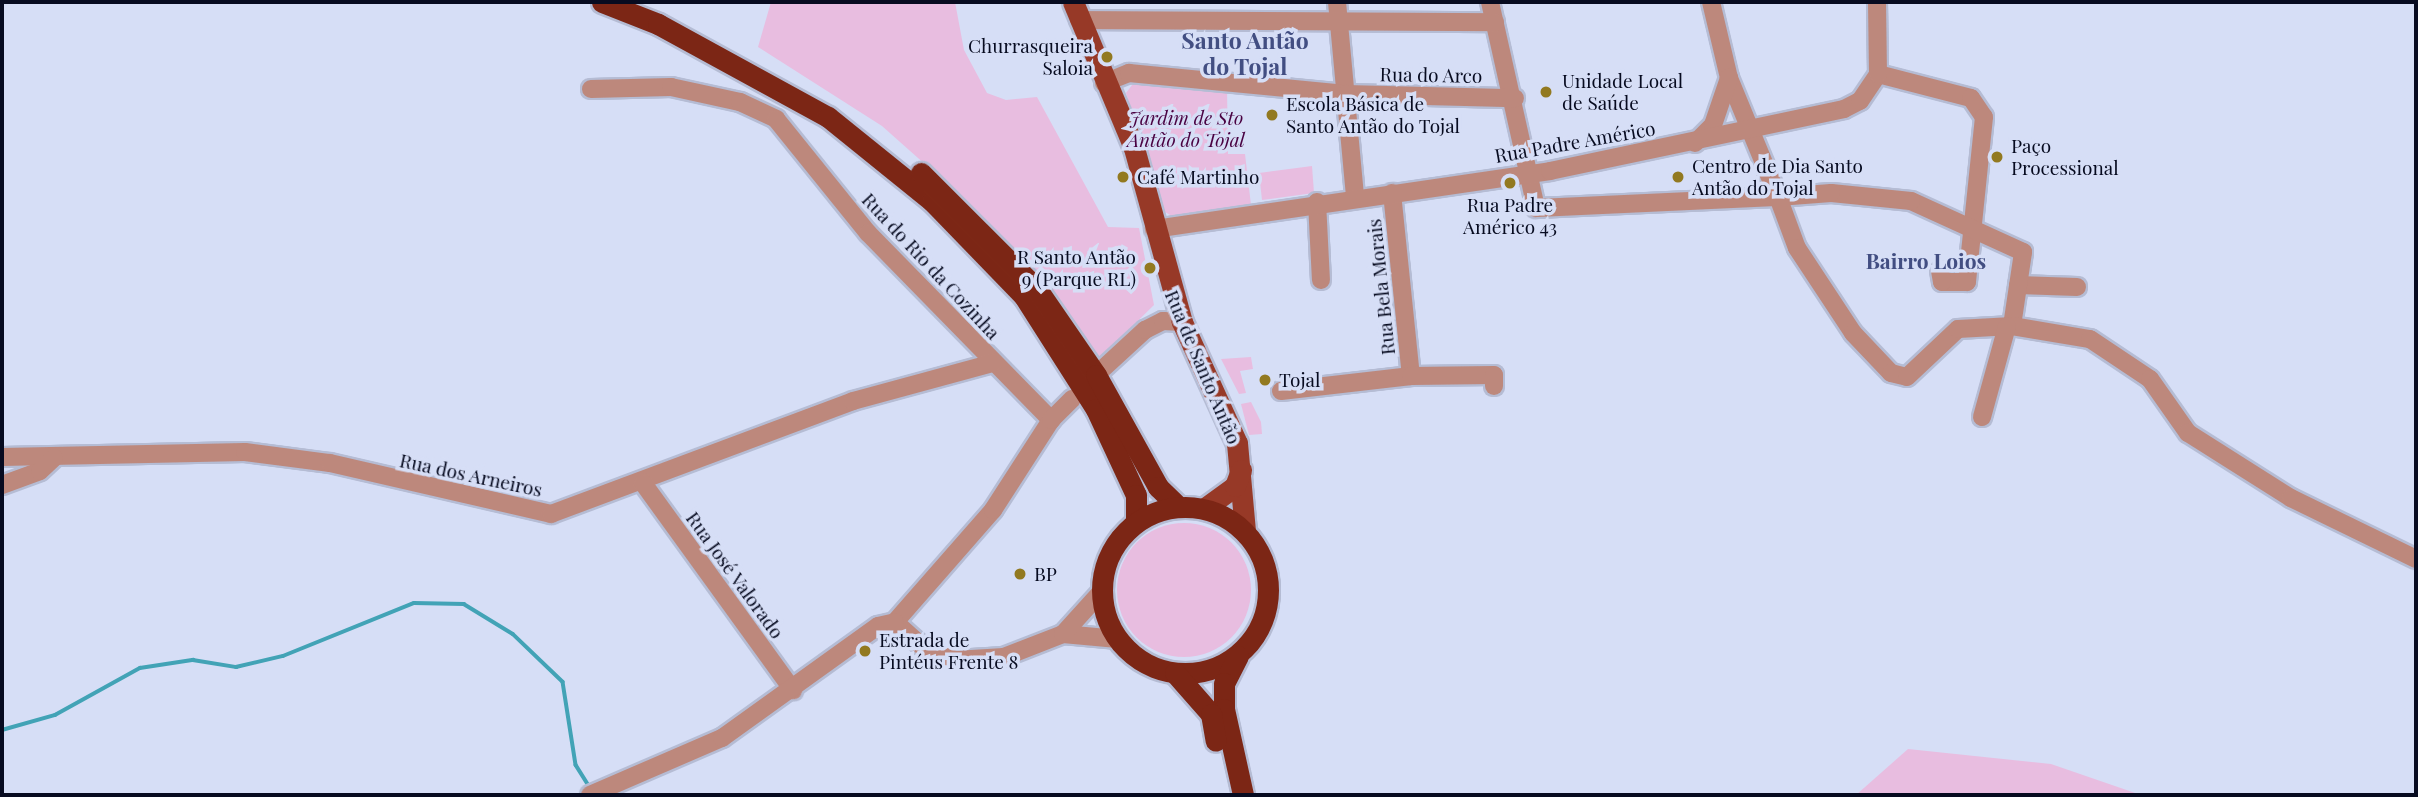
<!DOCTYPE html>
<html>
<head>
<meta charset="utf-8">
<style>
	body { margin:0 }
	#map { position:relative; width:2418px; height:797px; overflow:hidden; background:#d6def6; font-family:"Playfair Display",serif }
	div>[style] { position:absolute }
	.green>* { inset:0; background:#e8bde0 }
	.round { border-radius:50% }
	.stream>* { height:3.5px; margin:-1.75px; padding:0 1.75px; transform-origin:1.75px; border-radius:1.75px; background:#42a3b6 }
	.roads { filter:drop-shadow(2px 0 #b5bcd4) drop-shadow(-2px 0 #b5bcd4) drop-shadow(0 2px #b5bcd4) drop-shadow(0 -2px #b5bcd4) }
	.minor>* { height:18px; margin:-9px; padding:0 9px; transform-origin:9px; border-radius:9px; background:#bd887c }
	.major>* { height:21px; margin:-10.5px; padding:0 10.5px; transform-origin:10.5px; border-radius:10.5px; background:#973927 }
	.highway>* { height:21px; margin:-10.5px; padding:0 10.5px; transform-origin:10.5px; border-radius:10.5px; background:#7c2615 }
	.highway>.ring { margin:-10.5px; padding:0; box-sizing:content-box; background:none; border:21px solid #7c2615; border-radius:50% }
	.dots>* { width:19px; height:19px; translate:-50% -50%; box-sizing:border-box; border:4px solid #d6def6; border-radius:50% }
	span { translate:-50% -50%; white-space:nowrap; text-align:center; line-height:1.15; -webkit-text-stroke:7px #d6def6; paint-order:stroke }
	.poi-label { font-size:19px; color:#070b20 }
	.right { translate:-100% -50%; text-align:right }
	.left { translate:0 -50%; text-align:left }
	.street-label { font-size:19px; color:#070b20 }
	.park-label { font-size:19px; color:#490242; font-style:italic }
	.neighbourhood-label { font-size:21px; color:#424e82; font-weight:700 }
	.quarter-label { font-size:23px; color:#424e82; font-weight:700 }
	.frame { position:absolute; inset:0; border:4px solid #070b20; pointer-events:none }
</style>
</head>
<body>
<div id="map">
	<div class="green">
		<div style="clip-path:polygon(771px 2px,955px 2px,964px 50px,987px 93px,1006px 100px,1037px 97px,1108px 227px,1139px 228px,1154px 305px,1098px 360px,963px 198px,882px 126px,758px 47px)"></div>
		<div style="clip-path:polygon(1135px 81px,1227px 88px,1228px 154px,1245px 154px,1251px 205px,1177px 219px,1165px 212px,1126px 93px)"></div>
		<div style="clip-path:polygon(1312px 166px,1314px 193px,1262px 200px,1259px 173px)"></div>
		<div style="clip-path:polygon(1251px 357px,1253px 369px,1240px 371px,1246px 393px,1239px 394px,1221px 359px)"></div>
		<div style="clip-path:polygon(1251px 402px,1261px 422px,1262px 434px,1249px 435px,1241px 404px)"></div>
		<div class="round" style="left:1117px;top:523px;width:134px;height:134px"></div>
		<div style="clip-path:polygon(1908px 749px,2051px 764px,2141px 795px,1856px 795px)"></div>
	</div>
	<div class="stream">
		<div style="left:2px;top:730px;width:55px;rotate:-15.8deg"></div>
		<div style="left:55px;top:715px;width:97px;rotate:-28.9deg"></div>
		<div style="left:140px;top:668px;width:54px;rotate:-8.6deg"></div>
		<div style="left:193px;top:660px;width:44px;rotate:9.2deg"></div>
		<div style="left:236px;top:667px;width:48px;rotate:-13.2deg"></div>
		<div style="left:283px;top:656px;width:141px;rotate:-22deg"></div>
		<div style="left:414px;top:603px;width:50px;rotate:1.1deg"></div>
		<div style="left:464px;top:604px;width:57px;rotate:31.5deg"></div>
		<div style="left:513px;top:634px;width:69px;rotate:43.8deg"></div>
		<div style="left:563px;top:682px;width:84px;rotate:81.1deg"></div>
		<div style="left:576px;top:765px;width:28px;rotate:58deg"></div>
	</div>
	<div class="roads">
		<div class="minor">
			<div style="left:1337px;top:2px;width:195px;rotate:84.7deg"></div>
			<div style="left:1490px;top:2px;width:211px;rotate:77.4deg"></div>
			<div style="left:1536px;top:208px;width:242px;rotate:-2.6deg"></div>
			<div style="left:1778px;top:197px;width:129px;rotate:-112.4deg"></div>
			<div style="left:1729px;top:78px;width:78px;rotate:-103.3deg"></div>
			<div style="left:1079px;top:20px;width:416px;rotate:0.3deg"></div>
			<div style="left:1878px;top:74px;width:96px;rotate:14.5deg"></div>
			<div style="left:1971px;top:98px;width:23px;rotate:56deg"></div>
			<div style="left:1984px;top:117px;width:166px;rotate:95.9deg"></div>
			<div style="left:1967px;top:282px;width:25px;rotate:180deg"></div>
			<div style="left:1942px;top:282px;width:11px;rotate:-100deg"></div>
			<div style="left:1104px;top:83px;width:27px;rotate:-22deg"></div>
			<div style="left:1129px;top:73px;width:218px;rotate:5.5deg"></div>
			<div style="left:1346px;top:94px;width:169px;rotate:1.4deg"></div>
			<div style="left:591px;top:89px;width:80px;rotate:-1.4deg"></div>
			<div style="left:671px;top:87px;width:71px;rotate:12.3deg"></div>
			<div style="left:740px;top:102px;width:40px;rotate:25deg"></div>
			<div style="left:776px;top:119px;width:146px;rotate:51.1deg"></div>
			<div style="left:868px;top:233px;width:262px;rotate:45.6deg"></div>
			<div style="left:1695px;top:143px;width:25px;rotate:-45deg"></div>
			<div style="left:1713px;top:125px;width:50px;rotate:-71.2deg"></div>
			<div style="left:1392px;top:193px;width:184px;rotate:84.1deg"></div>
			<div style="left:1317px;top:202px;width:78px;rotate:87.1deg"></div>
			<div style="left:1154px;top:229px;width:400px;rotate:-8.3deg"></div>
			<div style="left:1550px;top:171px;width:300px;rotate:-11.9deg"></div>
			<div style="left:1844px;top:109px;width:18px;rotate:-27deg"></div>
			<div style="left:1860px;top:101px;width:32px;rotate:-56deg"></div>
			<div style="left:1878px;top:74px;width:72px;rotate:-90.8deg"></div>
			<div style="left:2018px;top:285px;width:59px;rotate:1.9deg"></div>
			<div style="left:2012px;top:326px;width:75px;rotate:-81.5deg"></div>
			<div style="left:2023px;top:252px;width:123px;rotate:-155.5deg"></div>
			<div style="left:1911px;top:201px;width:80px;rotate:-174.3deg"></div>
			<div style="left:1831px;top:193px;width:53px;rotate:175.7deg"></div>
			<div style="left:1778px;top:197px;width:54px;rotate:69.6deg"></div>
			<div style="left:1797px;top:248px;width:102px;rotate:56.6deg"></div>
			<div style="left:1853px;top:333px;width:55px;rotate:46.5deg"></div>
			<div style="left:1891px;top:373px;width:16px;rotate:14deg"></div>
			<div style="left:1907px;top:377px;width:70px;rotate:-43.3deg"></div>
			<div style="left:1958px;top:329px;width:54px;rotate:-3.2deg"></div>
			<div style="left:2012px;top:326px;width:79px;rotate:9.5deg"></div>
			<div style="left:2090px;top:339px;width:72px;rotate:33.7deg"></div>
			<div style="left:2150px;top:379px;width:66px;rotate:54.9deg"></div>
			<div style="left:2188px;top:433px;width:122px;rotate:32.3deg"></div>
			<div style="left:2291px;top:498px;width:139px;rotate:26deg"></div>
			<div style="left:1096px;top:375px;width:67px;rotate:-42.6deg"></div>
			<div style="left:1145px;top:330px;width:20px;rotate:-27deg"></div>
			<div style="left:1163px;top:321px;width:19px;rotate:3deg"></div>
			<div style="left:1281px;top:391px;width:131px;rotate:-6.6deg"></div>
			<div style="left:1411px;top:376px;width:83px;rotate:-0.7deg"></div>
			<div style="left:1494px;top:375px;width:11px;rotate:90deg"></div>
			<div style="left:1982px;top:417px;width:94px;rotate:-74.6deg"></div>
			<div style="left:2px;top:457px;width:243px;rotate:-1.2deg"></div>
			<div style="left:245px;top:452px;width:86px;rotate:7.4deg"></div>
			<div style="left:330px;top:463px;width:227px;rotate:13deg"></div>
			<div style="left:551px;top:514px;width:322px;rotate:-20.5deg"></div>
			<div style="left:853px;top:401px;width:145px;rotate:-15.2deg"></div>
			<div style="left:643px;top:483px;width:256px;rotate:54.1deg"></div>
			<div style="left:2px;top:485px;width:40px;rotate:-20.2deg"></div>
			<div style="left:40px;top:471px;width:19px;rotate:-43deg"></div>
			<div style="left:895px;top:622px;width:149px;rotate:-48.8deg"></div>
			<div style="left:993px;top:510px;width:107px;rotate:-57.2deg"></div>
			<div style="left:1051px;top:420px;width:30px;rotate:-45deg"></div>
			<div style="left:895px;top:622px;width:38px;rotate:42deg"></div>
			<div style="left:923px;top:647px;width:35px;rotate:22deg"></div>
			<div style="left:955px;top:660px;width:49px;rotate:-3.5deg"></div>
			<div style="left:1004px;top:657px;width:63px;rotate:-21.3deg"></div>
			<div style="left:1063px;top:634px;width:55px;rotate:5.2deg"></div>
			<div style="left:1063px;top:634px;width:55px;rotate:-47.9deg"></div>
			<div style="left:590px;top:795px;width:144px;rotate:-23.4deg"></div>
			<div style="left:722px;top:738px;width:192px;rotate:-35.7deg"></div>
			<div style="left:878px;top:626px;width:17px;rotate:-13deg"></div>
		</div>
		<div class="major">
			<div style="left:1073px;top:2px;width:158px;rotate:67.3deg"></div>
			<div style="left:1134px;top:148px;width:180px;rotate:74.6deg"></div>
			<div style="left:1182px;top:322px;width:133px;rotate:65.6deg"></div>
			<div style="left:1237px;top:443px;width:88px;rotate:84.8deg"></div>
			<div style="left:1205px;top:508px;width:37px;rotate:-36deg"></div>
			<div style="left:1235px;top:486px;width:17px;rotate:-69deg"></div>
		</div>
		<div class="highway">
			<div style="left:602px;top:2px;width:60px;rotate:21.4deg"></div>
			<div style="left:658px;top:24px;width:194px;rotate:28.7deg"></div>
			<div style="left:828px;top:117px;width:134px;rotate:38.9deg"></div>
			<div style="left:932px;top:201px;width:132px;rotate:45.9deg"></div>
			<div style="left:1024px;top:296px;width:134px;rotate:57.5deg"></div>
			<div style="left:1096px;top:409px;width:95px;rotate:65.1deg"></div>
			<div style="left:1136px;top:495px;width:27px;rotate:90deg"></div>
			<div style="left:921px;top:173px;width:164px;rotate:45deg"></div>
			<div style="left:1037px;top:289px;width:104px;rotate:55.5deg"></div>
			<div style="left:1096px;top:375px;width:128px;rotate:61deg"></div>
			<div style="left:1158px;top:487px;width:28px;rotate:44deg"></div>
			<div class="ring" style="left:1102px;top:507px;width:145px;height:145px"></div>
			<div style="left:1238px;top:656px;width:30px;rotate:117deg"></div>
			<div style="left:1224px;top:683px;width:26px;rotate:90deg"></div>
			<div style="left:1224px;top:709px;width:88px;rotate:77.5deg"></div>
			<div style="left:1175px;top:673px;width:55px;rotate:48.7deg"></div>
			<div style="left:1211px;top:714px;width:27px;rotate:80deg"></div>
		</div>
	</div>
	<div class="dots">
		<div style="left:1107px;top:57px;background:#927920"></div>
		<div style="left:1546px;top:92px;background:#927920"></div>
		<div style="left:1272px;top:115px;background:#927920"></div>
		<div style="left:1997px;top:157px;background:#927920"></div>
		<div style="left:1123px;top:177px;background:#927920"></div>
		<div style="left:1678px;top:177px;background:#927920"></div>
		<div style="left:1510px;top:183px;background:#927920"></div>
		<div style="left:1150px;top:268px;background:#927920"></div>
		<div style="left:1265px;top:380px;background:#927920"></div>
		<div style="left:1020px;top:574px;background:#927920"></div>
		<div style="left:865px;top:651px;background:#927920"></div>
	</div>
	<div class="poi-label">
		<span class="right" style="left:1093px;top:57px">Churrasqueira<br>Saloia</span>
		<span class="left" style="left:1562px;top:92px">Unidade Local<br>de Saúde</span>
		<span class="left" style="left:1286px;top:115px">Escola Básica de<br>Santo Antão do Tojal</span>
		<span class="left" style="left:2011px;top:157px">Paço<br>Processional</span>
		<span class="left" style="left:1692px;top:177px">Centro de Dia Santo<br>Antão do Tojal</span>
		<span class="left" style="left:1137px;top:177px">Café Martinho</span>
		<span style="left:1510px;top:216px">Rua Padre<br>Américo 43</span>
		<span class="right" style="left:1136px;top:268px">R Santo Antão<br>9 (Parque RL)</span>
		<span class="left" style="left:1279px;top:380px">Tojal</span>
		<span class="left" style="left:1034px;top:574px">BP</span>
		<span class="left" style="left:879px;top:651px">Estrada de<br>Pintéus Frente 8</span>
	</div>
	<div class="street-label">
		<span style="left:1431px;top:75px;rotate:1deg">Rua do Arco</span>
		<span style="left:1575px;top:142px;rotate:-10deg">Rua Padre Américo</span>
		<span style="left:931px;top:266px;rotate:47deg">Rua do Rio da Cozinha</span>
		<span style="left:1381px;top:287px;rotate:-96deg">Rua Bela Morais</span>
		<span style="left:1203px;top:367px;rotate:67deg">Rua de Santo Antão</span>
		<span style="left:471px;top:475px;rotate:12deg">Rua dos Arneiros</span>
		<span style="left:735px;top:575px;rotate:54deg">Rua José Valorado</span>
	</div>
	<div class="park-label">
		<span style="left:1186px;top:129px">Jardim de Sto<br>Antão do Tojal</span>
	</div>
	<div class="neighbourhood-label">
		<span style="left:1926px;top:260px">Bairro Loios</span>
	</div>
	<div class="quarter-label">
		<span style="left:1245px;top:53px">Santo Antão<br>do Tojal</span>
	</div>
	<div class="frame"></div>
</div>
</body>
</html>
